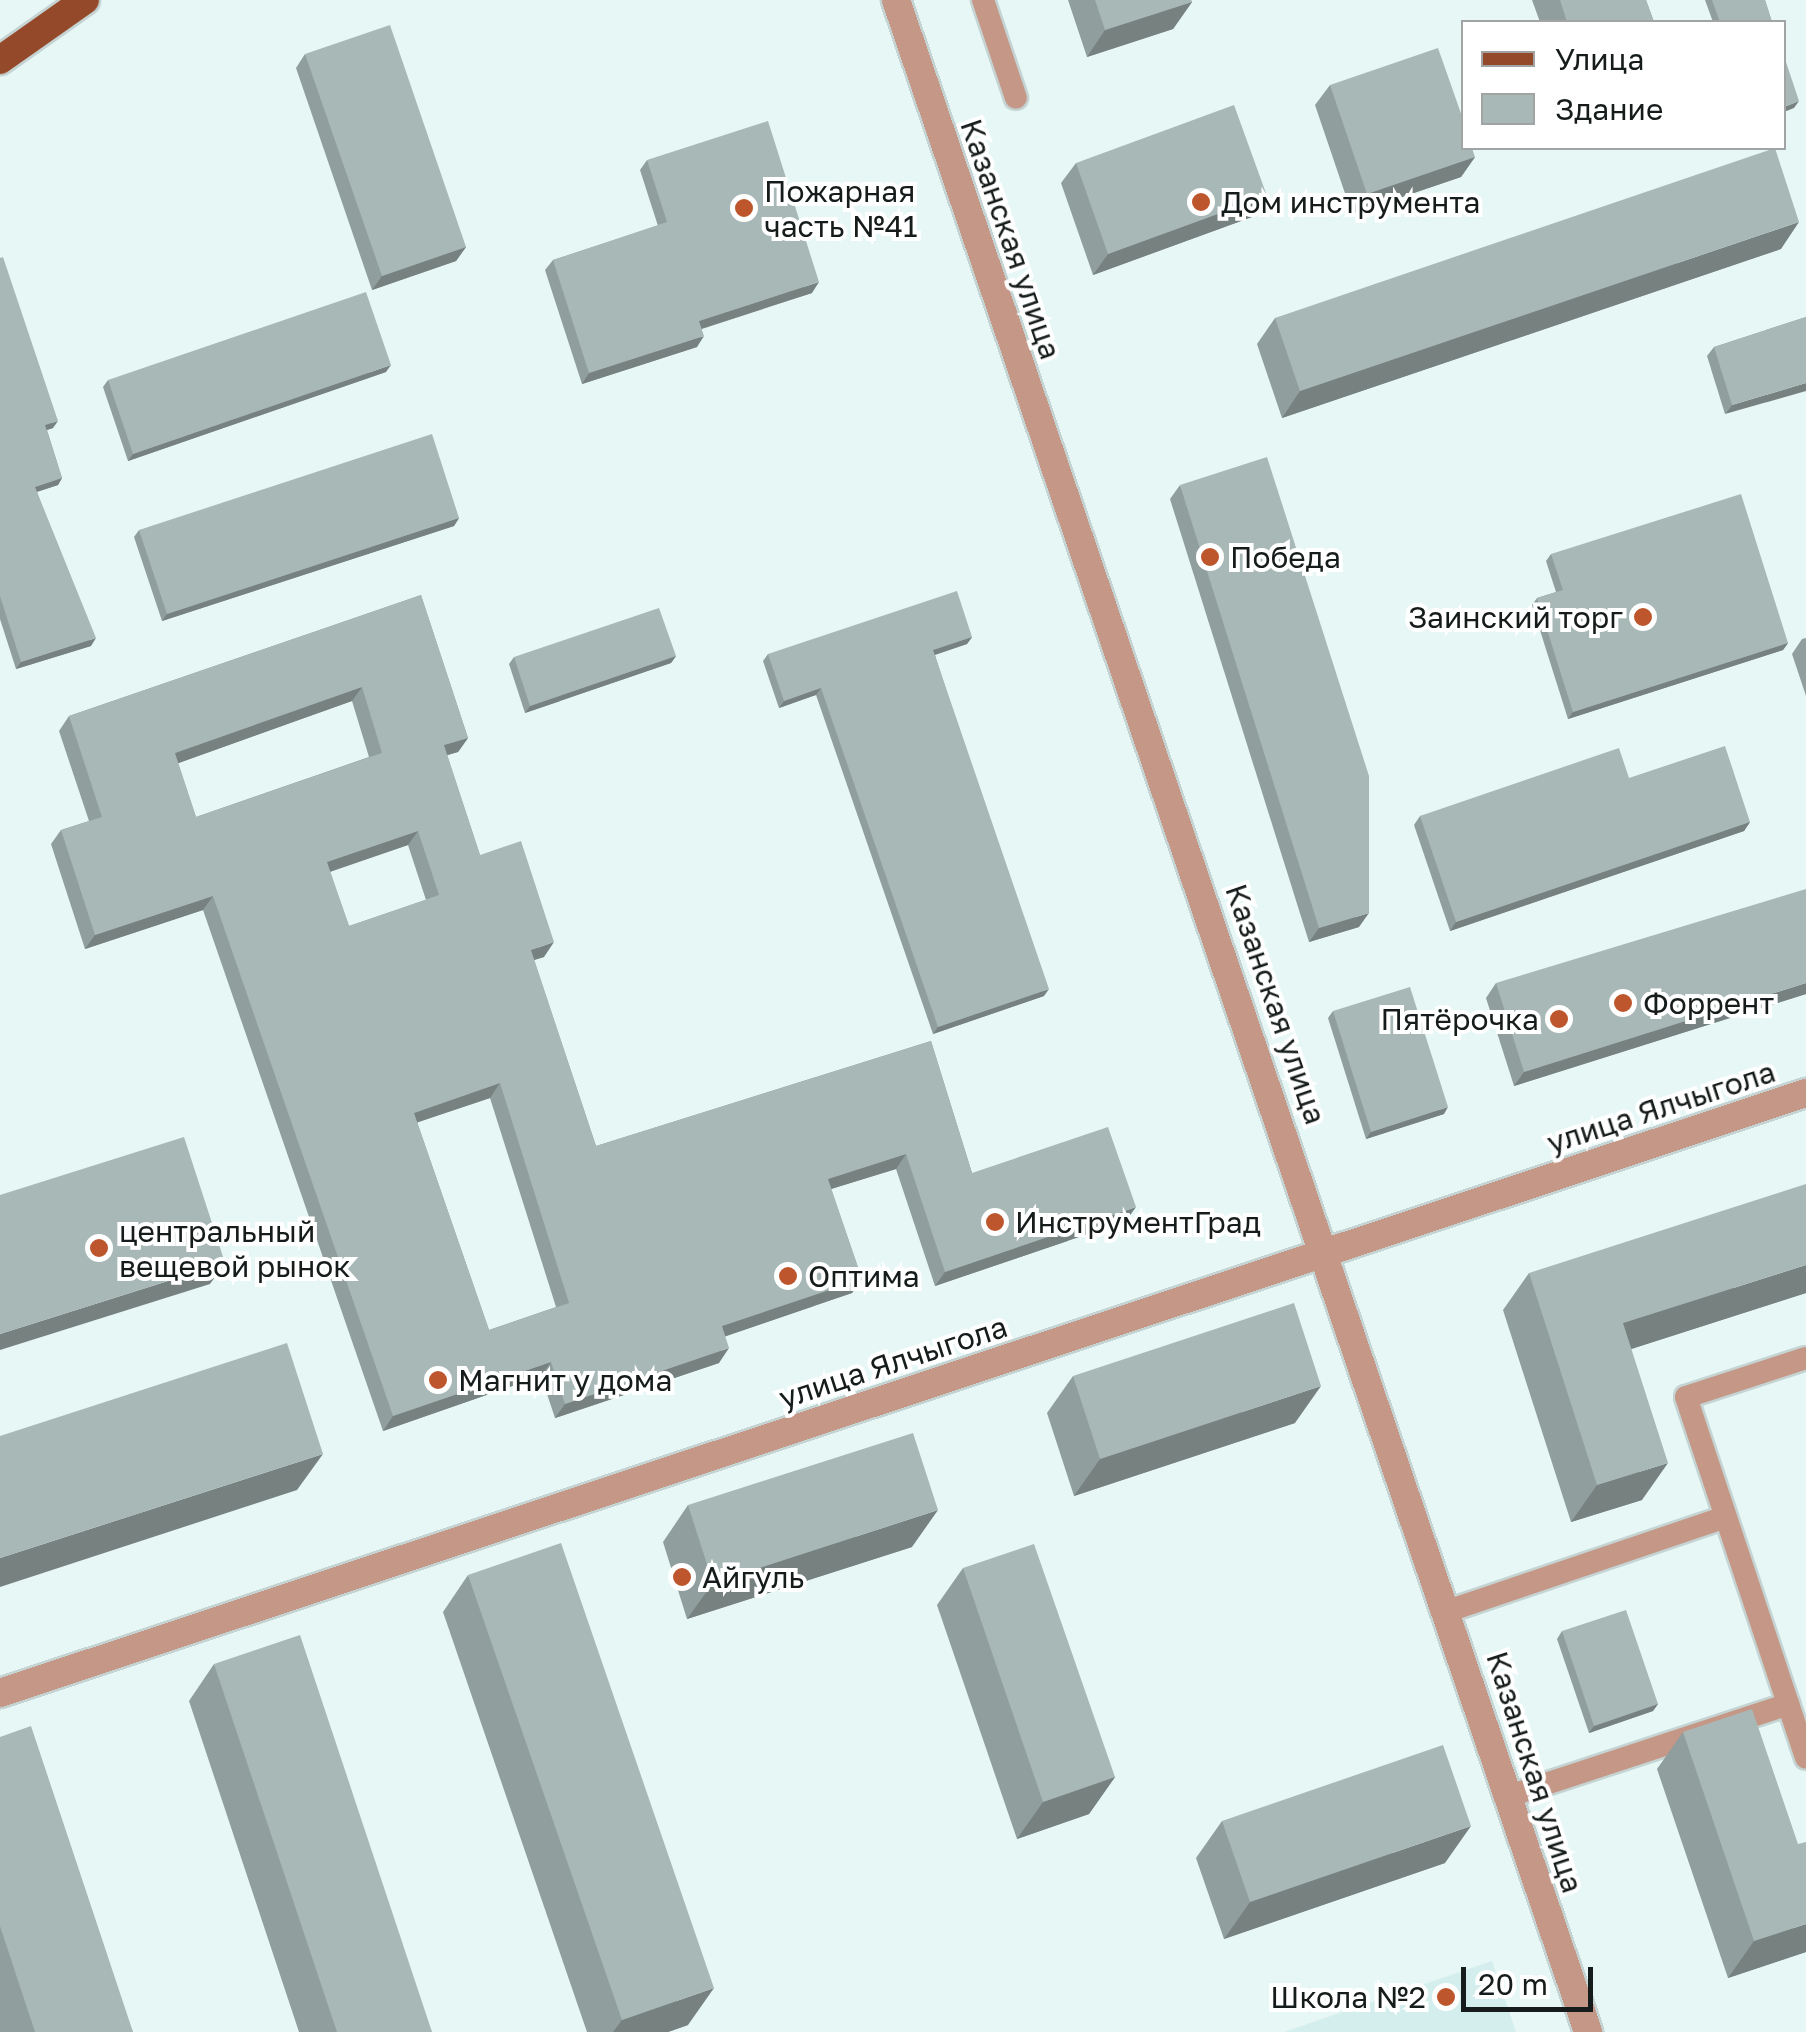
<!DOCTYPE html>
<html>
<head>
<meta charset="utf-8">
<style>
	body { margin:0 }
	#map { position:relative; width:1806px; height:2032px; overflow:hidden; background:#e6f7f6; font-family:"Golos Text",sans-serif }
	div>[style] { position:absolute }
	.built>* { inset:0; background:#d3eeec }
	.roads { filter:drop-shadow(2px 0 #c5d4d3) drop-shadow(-2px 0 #c5d4d3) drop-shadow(0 2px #c5d4d3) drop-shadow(0 -2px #c5d4d3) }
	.service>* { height:22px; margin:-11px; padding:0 11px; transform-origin:11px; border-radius:11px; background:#c49787 }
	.minor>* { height:28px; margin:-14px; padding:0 14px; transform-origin:14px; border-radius:14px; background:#c49787 }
	.primary>* { height:28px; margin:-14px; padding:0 14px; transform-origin:14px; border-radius:14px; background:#95492b }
	.wall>* { inset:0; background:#909e9d }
	.shaded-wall>* { inset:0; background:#768180 }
	.building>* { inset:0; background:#a8b8b7 }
	.dots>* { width:28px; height:28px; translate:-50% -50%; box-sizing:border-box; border:5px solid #fff; border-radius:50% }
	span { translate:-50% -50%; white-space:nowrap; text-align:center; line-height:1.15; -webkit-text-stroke:8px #fff; paint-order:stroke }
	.poi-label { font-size:30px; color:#161c1b }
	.left { translate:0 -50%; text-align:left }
	.right { translate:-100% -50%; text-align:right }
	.street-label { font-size:30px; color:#161c1b }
	.legend { position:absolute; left:1461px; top:20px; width:325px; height:130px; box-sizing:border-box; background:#fff; border:2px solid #a2a4a4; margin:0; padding:12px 18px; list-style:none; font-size:30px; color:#161c1b }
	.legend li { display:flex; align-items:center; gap:20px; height:50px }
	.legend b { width:50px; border:2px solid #a2a4a4 }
	.scale { position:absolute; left:1461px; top:1967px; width:132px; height:45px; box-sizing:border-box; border:5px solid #161c1b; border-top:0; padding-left:12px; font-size:30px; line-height:35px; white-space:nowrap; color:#161c1b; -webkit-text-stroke:8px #fff; paint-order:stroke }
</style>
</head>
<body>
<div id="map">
	<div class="built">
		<div style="clip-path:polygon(1492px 1961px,1516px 2032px,1284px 2032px)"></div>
	</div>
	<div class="roads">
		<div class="service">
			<div style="left:983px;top:0;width:103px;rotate:71.4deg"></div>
			<div style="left:1806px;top:1358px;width:126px;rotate:162deg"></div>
			<div style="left:1686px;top:1397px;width:380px;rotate:71.6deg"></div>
			<div style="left:1448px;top:1611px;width:293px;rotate:-18.7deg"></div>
			<div style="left:1509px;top:1796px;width:294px;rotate:-18.2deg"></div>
		</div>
		<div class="minor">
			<div style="left:896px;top:0;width:2147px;rotate:71.19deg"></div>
			<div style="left:0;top:1693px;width:1903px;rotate:-18.38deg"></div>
		</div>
		<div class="primary">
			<div style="left:0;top:60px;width:104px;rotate:-35.2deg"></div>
		</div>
	</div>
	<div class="wall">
		<div style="clip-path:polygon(1068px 0,1191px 0,1192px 2px,1173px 29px,1087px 57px)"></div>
		<div style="clip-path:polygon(1532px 0,1646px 0,1654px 22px,1540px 22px)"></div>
		<div style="clip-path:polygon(1705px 0,1765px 0,1772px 22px,1713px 22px)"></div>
		<div style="clip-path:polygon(305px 54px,466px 247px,456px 261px,372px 290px,296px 68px)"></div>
		<div style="clip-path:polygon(1330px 85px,1475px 157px,1461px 177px,1352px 214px,1315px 105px)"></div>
		<div style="clip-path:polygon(647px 160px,812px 293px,702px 329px,697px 347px,582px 384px,545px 270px,553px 260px,658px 226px,640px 170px)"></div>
		<div style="clip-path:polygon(1076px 163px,1252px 217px,1093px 275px,1061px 183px)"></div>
		<div style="clip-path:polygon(1781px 249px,1282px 418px,1257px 344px,1275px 318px)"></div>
		<div style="clip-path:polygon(0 258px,53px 428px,47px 430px,62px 478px,58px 485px,37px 492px,91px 646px,16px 669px,0 619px)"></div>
		<div style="clip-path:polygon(1806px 317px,1725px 414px,1707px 356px,1714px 347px)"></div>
		<div style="clip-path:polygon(386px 372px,128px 461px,103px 387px,108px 380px)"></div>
		<div style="clip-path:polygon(1180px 485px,1359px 927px,1309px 942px,1170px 499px)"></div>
		<div style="clip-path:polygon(459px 518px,454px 526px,162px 621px,134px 537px,139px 530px)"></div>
		<div style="clip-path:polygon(1551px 554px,1788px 643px,1783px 650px,1568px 719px,1532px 605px,1537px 598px,1556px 592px,1546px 561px)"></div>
		<div style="clip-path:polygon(evenodd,421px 595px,468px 738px,458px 752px,447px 755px,480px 855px,544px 957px,534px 960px,596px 1146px,931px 1041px,972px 1173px,1126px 1221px,935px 1286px,896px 1169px,831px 1189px,862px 1279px,852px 1293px,725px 1336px,719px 1363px,555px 1418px,541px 1376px,383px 1431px,203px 910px,85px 949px,51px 844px,61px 830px,89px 821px,59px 731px,69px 716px,421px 595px,352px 701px,369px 757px,196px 817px,178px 763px,352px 701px,421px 595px,408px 845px,426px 900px,349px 926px,330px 872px,408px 845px,421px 595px,490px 1098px,556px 1307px,489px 1330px,417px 1122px,490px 1098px)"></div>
		<div style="clip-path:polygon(972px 637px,967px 644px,935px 655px,1044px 996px,933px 1034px,816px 695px,779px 708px,763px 661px,768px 654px)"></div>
		<div style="clip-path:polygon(1806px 638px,1806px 696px,1792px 654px,1802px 639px)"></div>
		<div style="clip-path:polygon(676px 656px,671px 663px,525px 713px,509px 664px,514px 657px)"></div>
		<div style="clip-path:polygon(1629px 778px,1750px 822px,1744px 831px,1450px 931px,1414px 825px,1420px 816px)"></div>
		<div style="clip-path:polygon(1496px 983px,1806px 994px,1514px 1086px,1486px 998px)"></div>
		<div style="clip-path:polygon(1333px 1011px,1444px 1114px,1366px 1139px,1328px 1018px)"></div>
		<div style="clip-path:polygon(1529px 1273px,1806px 1293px,1631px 1349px,1642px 1500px,1571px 1522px,1503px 1310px)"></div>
		<div style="clip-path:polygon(1073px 1376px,1295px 1423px,1074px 1496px,1047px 1413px)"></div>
		<div style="clip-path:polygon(688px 1505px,912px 1547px,687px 1619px,663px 1542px)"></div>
		<div style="clip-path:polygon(963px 1568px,1115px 1777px,1089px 1814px,1017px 1839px,937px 1605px)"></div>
		<div style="clip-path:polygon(468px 1575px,688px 2025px,668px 2032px,587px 2032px,443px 1612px)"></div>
		<div style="clip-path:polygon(1562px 1631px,1658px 1704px,1653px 1711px,1589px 1733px,1557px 1639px)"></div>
		<div style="clip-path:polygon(214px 1664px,432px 2032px,299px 2032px,189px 1701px)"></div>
		<div style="clip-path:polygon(1683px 1732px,1806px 1952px,1728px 1978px,1657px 1769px)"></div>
		<div style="clip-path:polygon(0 1737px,133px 2032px,0 2032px)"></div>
		<div style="clip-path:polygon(1222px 1821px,1445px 1863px,1224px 1939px,1196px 1858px)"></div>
	</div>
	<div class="shaded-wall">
		<div style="clip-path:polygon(1192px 2px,1173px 29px,1087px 57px,1105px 30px)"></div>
		<div style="clip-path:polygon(1799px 101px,1794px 108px,1784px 112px,1784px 107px)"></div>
		<div style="clip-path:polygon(1475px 157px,1461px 177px,1352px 214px,1367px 194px)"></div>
		<div style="clip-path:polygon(1267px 196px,1252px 217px,1093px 275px,1108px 254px)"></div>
		<div style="clip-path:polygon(1799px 222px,1781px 249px,1282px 418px,1300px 391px)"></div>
		<div style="clip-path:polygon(466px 247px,456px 261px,372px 290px,382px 276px)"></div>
		<div style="clip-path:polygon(819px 282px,812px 293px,691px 332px,699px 321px)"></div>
		<div style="clip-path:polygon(704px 336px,697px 347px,582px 384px,589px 373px)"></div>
		<div style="clip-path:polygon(391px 365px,386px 372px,128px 461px,133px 454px)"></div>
		<div style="clip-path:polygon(1806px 383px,1806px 391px,1725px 414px,1732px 405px)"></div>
		<div style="clip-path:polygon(58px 421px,53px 428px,40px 432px,45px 425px)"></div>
		<div style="clip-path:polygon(62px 478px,58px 485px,30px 494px,35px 487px)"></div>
		<div style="clip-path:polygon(459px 518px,454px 526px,162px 621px,167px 614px)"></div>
		<div style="clip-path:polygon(972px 637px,967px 644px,928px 657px,933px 650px)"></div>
		<div style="clip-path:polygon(96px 638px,91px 646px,16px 669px,21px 662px)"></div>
		<div style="clip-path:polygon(1788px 643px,1783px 650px,1568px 719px,1573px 712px)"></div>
		<div style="clip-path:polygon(676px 656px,671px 663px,525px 713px,530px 706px)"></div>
		<div style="clip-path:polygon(362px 687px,352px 701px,165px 768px,175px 753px)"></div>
		<div style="clip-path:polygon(821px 688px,816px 695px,779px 708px,784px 701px)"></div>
		<div style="clip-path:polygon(468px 738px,458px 752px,434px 759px,444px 745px)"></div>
		<div style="clip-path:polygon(1750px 822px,1744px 831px,1450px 931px,1456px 922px)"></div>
		<div style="clip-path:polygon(418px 831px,408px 845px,317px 876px,327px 862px)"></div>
		<div style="clip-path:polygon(213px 896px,203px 910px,85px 949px,95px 935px)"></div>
		<div style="clip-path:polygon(1369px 913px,1359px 927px,1309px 942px,1319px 928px)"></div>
		<div style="clip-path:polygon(554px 942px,544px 957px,521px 964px,531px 950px)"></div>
		<div style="clip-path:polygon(1806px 983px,1806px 994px,1514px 1086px,1524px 1072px)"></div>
		<div style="clip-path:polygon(1049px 989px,1044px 996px,933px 1034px,938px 1027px)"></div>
		<div style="clip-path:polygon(500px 1083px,490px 1098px,404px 1127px,414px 1113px)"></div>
		<div style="clip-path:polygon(1448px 1107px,1444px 1114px,1366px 1139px,1371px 1132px)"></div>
		<div style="clip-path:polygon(906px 1154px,896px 1169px,818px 1193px,828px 1179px)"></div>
		<div style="clip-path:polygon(1136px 1207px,1126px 1221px,935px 1286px,945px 1272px)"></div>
		<div style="clip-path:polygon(225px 1263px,210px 1284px,0 1350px,0 1334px)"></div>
		<div style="clip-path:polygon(1806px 1265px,1806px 1293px,1597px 1360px,1623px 1323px)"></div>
		<div style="clip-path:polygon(862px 1279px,852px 1293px,712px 1341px,722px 1326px)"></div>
		<div style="clip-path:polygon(729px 1348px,719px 1363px,555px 1418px,565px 1404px)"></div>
		<div style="clip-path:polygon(551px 1362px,541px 1376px,383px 1431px,393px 1416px)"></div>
		<div style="clip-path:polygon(1321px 1386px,1295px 1423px,1074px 1496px,1100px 1459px)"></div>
		<div style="clip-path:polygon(323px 1454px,297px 1490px,0 1587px,0 1558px)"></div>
		<div style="clip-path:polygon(1668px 1463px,1642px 1500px,1571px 1522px,1597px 1485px)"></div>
		<div style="clip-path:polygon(938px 1510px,912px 1547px,687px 1619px,713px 1583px)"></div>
		<div style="clip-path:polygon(1658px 1704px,1653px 1711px,1589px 1733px,1594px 1726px)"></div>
		<div style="clip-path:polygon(1115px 1777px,1089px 1814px,1017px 1839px,1043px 1802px)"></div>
		<div style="clip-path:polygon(1471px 1826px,1445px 1863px,1224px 1939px,1250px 1902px)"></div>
		<div style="clip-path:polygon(1806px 1924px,1806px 1952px,1728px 1978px,1754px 1941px)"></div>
		<div style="clip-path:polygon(714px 1988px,688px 2025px,668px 2032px,613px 2032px,622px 2020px)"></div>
	</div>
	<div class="building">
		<div style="clip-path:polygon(1095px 0,1191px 0,1192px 2px,1105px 30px)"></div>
		<div style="clip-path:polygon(1560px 0,1646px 0,1654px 22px,1567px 22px)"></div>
		<div style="clip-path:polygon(1712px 0,1765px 0,1772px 22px,1720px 22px)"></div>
		<div style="clip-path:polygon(390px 25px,466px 247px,382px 276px,305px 54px)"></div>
		<div style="clip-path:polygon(1438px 48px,1464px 122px,1464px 148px,1472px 148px,1475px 157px,1367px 194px,1330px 85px)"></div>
		<div style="clip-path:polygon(1784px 56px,1799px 101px,1784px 107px)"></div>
		<div style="clip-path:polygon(1234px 105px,1267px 196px,1108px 254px,1076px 163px)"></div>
		<div style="clip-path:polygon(768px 121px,819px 282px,699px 321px,704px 336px,589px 373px,553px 260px,667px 222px,647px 160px)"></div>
		<div style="clip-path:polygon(1775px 148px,1799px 222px,1300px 391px,1275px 318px)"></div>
		<div style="clip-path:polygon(3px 257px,58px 421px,45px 425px,62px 478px,35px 487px,96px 638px,21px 662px,0 596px,0 258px)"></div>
		<div style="clip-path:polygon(366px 292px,391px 365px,133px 454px,108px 380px)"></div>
		<div style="clip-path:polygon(1806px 317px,1806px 383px,1732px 405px,1714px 347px)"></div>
		<div style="clip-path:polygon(432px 434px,459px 518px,167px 614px,139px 530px)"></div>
		<div style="clip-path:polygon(1267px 457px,1369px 776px,1369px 913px,1319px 928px,1180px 485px)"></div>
		<div style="clip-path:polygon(1741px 494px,1788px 643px,1573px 712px,1537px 598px,1563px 590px,1551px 554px)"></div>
		<div style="clip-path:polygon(957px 591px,972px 637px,933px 650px,1049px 989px,938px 1027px,821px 688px,784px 701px,768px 654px)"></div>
		<div style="clip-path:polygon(evenodd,421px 595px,468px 738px,444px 745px,480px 855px,521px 841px,554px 942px,531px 950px,596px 1146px,931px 1041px,972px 1173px,1108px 1127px,1136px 1207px,945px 1272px,906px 1154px,828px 1179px,862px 1279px,722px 1326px,729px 1348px,565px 1404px,551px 1362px,393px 1416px,213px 896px,95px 935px,61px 830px,102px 817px,69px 716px,421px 595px,362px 687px,382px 753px,196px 817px,175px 753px,362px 687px,421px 595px,418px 831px,439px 895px,349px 926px,327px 862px,418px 831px,421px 595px,500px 1083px,569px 1303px,489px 1330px,414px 1113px,500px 1083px)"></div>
		<div style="clip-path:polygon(659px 608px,676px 656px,530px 706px,514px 657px)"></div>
		<div style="clip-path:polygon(1725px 746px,1750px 822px,1456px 922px,1420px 816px,1619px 748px,1629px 778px)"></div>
		<div style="clip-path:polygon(1806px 889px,1806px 983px,1524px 1072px,1496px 983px)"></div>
		<div style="clip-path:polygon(1410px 987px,1448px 1107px,1371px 1132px,1333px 1011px)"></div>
		<div style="clip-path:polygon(184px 1137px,225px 1263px,0 1334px,0 1195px)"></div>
		<div style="clip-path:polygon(1806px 1184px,1806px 1265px,1623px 1323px,1668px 1463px,1597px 1485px,1529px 1273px)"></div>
		<div style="clip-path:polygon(1294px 1303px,1321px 1386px,1100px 1459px,1073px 1376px)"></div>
		<div style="clip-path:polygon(287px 1343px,323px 1454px,0 1558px,0 1436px)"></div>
		<div style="clip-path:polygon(913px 1433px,938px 1510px,713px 1583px,688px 1505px)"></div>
		<div style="clip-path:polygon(561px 1543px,714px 1988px,622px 2020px,468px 1575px)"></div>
		<div style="clip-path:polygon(1034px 1544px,1115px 1777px,1043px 1802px,963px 1568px)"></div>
		<div style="clip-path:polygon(1626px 1610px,1658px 1704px,1594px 1726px,1562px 1631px)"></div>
		<div style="clip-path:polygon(300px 1635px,432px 2032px,337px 2032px,214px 1664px)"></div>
		<div style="clip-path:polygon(1752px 1709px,1798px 1844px,1806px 1842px,1806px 1924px,1754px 1941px,1683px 1732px)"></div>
		<div style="clip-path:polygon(31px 1726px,133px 2032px,35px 2032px,0 1926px,0 1737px)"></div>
		<div style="clip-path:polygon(1443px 1745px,1471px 1826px,1250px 1902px,1222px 1821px)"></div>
	</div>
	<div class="dots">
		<div style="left:1201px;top:202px;background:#bd562d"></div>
		<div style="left:744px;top:208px;background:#bd562d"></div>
		<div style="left:1210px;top:557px;background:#bd562d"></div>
		<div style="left:1643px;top:617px;background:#bd562d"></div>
		<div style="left:1623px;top:1003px;background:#bd562d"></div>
		<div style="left:1559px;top:1019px;background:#bd562d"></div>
		<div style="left:995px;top:1222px;background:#bd562d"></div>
		<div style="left:99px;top:1248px;background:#bd562d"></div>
		<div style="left:788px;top:1276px;background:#bd562d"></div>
		<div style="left:438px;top:1380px;background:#bd562d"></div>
		<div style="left:682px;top:1577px;background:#bd562d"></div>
		<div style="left:1446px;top:1997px;background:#bd562d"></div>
	</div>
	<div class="poi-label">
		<span class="left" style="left:764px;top:208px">Пожарная<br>часть №41</span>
		<span class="left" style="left:1221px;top:202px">Дом инструмента</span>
		<span class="left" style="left:1230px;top:557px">Победа</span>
		<span class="right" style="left:1623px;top:617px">Заинский торг</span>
		<span class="left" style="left:1643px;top:1003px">Форрент</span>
		<span class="right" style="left:1539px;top:1019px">Пятёрочка</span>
		<span class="left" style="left:1015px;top:1222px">ИнструментГрад</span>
		<span class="left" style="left:119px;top:1248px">центральный<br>вещевой рынок</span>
		<span class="left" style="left:808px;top:1276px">Оптима</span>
		<span class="left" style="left:458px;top:1380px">Магнит у дома</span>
		<span class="left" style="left:702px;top:1577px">Айгуль</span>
		<span class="right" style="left:1426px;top:1997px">Школа №2</span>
	</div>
	<div class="street-label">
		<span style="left:1011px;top:239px;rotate:71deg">Казанская улица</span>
		<span style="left:1276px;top:1004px;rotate:71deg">Казанская улица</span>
		<span style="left:1661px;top:1107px;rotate:-18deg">улица Ялчыгола</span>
		<span style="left:893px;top:1362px;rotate:-18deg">улица Ялчыгола</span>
		<span style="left:1535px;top:1772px;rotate:72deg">Казанская улица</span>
	</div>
	<ul class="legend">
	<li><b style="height:12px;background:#95492b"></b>Улица</li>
	<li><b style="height:28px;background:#a8b8b7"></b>Здание</li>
	</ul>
	<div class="scale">20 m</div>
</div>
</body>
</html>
